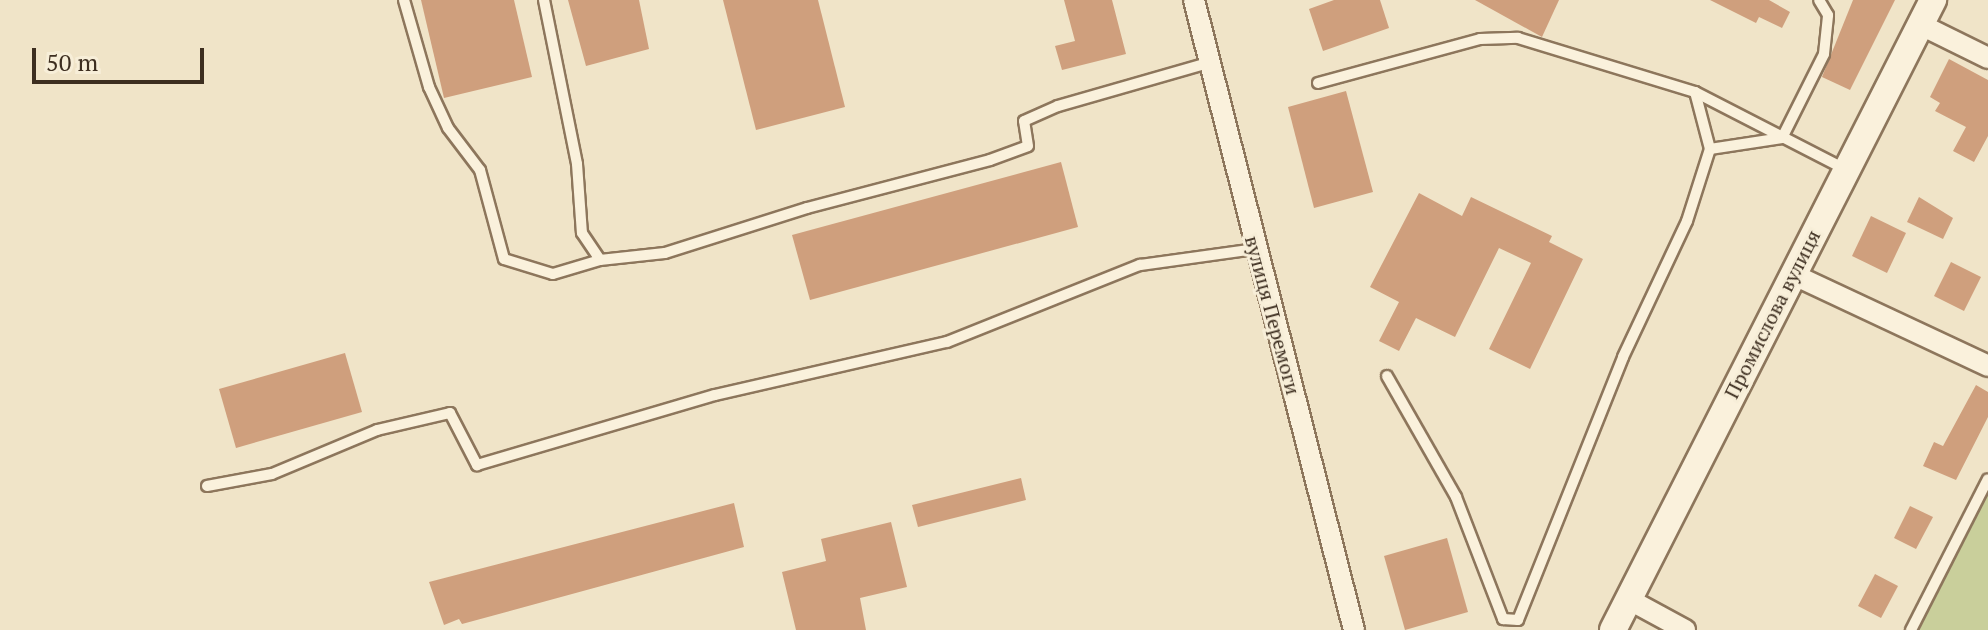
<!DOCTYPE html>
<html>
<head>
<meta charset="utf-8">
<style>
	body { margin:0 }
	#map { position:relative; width:1988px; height:630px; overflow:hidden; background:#f0e4c8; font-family:"PT Serif",serif }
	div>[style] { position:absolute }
	.green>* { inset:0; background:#c9cf9b }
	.building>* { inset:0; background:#cf9f7d }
	.roads { filter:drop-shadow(2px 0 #8d765c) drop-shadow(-2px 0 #8d765c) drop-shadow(0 2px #8d765c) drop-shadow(0 -2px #8d765c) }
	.service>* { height:10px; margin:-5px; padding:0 5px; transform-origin:5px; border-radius:5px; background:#faf1dc }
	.minor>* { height:20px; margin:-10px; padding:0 10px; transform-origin:10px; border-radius:10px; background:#faf1dc }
	.tertiary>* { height:26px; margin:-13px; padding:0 13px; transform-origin:13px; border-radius:13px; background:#faf1dc }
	span { translate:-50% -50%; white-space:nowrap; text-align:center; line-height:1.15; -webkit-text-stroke:6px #f7eed8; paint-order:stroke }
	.street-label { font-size:20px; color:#3d2e20 }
	.scale { position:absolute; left:32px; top:48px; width:172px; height:36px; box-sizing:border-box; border:4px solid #3d2e20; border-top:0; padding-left:10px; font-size:24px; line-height:28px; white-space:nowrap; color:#3d2e20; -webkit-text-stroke:6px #f7eed8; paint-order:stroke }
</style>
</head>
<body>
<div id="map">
	<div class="green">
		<div style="clip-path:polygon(1988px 479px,1988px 630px,1911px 630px)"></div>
	</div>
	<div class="building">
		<div style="clip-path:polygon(421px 0,514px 0,532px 77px,444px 98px)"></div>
		<div style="clip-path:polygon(568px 0,639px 0,649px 49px,586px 66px)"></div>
		<div style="clip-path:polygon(723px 0,818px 0,845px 107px,756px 130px)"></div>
		<div style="clip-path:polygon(1064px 0,1112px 0,1126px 54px,1062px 70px,1055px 46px,1075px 41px)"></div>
		<div style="clip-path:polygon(1334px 0,1380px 0,1389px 28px,1323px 51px,1309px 9px)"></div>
		<div style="clip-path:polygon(1475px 0,1559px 0,1542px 37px)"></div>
		<div style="clip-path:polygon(1710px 0,1769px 0,1790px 12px,1782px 28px,1759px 17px,1756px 23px)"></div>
		<div style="clip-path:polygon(1853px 0,1895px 0,1850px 90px,1822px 77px)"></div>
		<div style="clip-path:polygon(1949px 59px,1988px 80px,1988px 136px,1974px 162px,1953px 151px,1966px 127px,1935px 111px,1940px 103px,1930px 97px)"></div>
		<div style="clip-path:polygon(1346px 91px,1373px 192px,1314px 208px,1288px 107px)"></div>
		<div style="clip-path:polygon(1061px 162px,1078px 227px,810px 300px,792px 235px)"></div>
		<div style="clip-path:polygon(1419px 193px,1462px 216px,1471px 197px,1552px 236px,1549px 242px,1583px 259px,1530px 369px,1489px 349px,1531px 263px,1499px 248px,1455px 337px,1416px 318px,1399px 351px,1379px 341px,1399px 302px,1370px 287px)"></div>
		<div style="clip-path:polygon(1919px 197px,1953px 218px,1943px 239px,1907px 222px)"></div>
		<div style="clip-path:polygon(1871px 216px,1906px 233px,1887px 273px,1852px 256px)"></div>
		<div style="clip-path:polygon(1951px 262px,1981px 277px,1964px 311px,1934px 296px)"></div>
		<div style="clip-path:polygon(345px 353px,362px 412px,236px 448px,219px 389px)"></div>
		<div style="clip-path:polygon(1976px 385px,1988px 392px,1988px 417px,1956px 480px,1923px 466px,1934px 442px,1943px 446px)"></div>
		<div style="clip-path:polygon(1021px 478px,1026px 500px,918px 527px,912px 505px)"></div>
		<div style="clip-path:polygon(734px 503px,744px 547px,462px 624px,459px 619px,444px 625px,429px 582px)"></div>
		<div style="clip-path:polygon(1910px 506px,1933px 517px,1916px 549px,1894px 538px)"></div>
		<div style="clip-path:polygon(891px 522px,907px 587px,860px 598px,866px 630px,796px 630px,782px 572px,826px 561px,821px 539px)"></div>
		<div style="clip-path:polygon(1447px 538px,1468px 612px,1405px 630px,1384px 556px)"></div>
		<div style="clip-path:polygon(1875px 574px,1898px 586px,1881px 618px,1858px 606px)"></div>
	</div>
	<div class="roads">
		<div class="service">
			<div style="left:404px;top:0;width:91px;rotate:74deg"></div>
			<div style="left:429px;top:87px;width:45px;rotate:65.1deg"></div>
			<div style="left:448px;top:128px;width:53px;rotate:52.7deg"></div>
			<div style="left:480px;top:170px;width:92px;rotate:74.9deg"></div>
			<div style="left:504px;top:259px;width:51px;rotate:17deg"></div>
			<div style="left:553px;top:274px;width:49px;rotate:-16.6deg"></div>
			<div style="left:600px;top:260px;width:65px;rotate:-6.1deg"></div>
			<div style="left:665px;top:253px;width:149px;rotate:-17.6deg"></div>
			<div style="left:807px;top:208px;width:189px;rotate:-14.7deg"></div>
			<div style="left:990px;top:160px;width:40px;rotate:-20.2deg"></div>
			<div style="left:1028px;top:146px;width:25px;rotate:-99deg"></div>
			<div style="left:1024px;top:121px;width:37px;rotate:-24deg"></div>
			<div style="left:1058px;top:106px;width:156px;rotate:-16deg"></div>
			<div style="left:544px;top:0;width:167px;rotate:78.6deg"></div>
			<div style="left:577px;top:164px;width:69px;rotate:85.9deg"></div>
			<div style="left:582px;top:233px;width:32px;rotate:56deg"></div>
			<div style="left:1318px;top:83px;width:168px;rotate:-15.2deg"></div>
			<div style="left:1480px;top:39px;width:38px;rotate:-2deg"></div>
			<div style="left:1518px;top:38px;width:185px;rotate:17deg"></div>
			<div style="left:1695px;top:92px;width:169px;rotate:27.2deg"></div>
			<div style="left:1710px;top:149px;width:73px;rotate:-8.7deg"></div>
			<div style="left:1782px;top:138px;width:94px;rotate:-63.4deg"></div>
			<div style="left:1824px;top:54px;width:39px;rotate:-84deg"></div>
			<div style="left:1828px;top:15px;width:17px;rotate:-121deg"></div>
			<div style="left:1387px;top:376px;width:139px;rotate:60.3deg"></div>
			<div style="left:1456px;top:497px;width:131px;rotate:68.9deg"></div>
			<div style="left:1503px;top:619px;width:15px;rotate:4deg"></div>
			<div style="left:1518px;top:620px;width:283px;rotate:-68.2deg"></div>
			<div style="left:1623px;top:357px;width:150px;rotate:-64.8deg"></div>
			<div style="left:1687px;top:221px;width:76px;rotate:-72.3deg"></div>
			<div style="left:1710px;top:149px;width:59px;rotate:-104.7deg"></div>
			<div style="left:207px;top:486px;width:66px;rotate:-10.5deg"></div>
			<div style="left:272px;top:474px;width:114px;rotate:-22.7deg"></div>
			<div style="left:377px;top:430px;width:75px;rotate:-13.1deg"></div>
			<div style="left:450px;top:413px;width:59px;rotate:62.6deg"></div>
			<div style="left:477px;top:465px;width:248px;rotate:-16.4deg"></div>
			<div style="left:715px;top:395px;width:238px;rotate:-12.9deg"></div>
			<div style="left:947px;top:342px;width:208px;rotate:-21.8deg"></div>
			<div style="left:1140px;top:265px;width:116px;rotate:-7.9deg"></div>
			<div style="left:1911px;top:630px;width:169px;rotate:-63deg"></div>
		</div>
		<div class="minor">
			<div style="left:1194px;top:0;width:650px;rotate:75.75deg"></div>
			<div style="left:1921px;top:25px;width:75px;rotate:26.2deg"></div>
			<div style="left:1792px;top:274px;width:217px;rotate:25.1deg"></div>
			<div style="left:1628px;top:599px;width:65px;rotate:28.5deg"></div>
		</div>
		<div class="tertiary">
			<div style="left:1613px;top:630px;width:707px;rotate:-63.07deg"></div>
		</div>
	</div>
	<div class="street-label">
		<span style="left:1772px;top:314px;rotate:-63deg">Промислова вулиця</span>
		<span style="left:1273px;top:315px;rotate:75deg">вулиця Перемоги</span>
	</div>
	<div class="scale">50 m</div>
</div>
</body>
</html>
